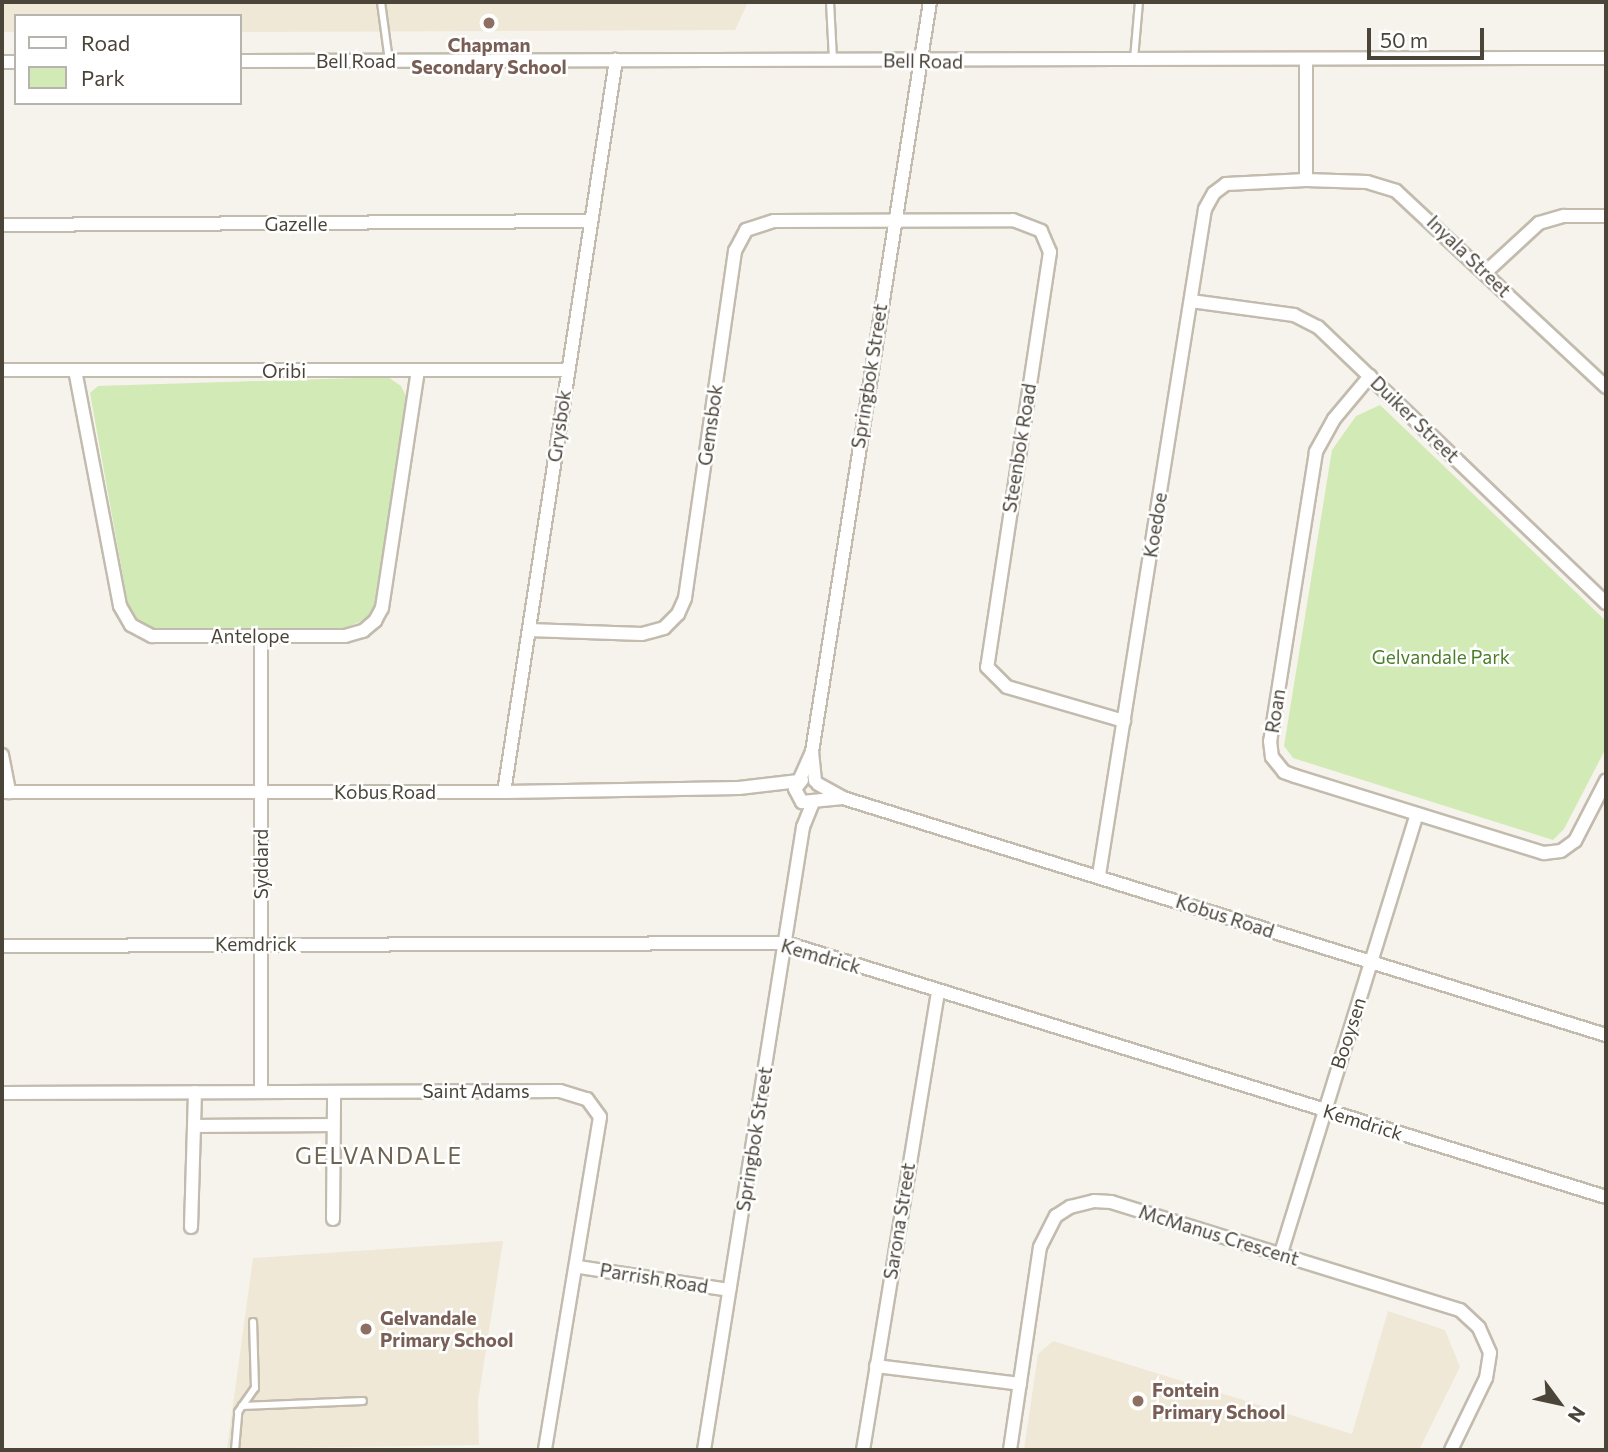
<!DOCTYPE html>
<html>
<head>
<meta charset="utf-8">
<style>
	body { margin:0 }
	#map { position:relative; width:1608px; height:1452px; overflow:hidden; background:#f6f3ec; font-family:Commissioner,sans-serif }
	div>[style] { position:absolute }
	.education>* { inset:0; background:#efe8d6 }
	.green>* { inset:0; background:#d2eab5 }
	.roads { filter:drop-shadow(2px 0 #c2bbae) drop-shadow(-2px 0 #c2bbae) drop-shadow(0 2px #c2bbae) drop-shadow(0 -2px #c2bbae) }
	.lane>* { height:6px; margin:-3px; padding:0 3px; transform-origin:3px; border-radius:3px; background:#fff }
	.street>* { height:12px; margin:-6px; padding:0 6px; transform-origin:6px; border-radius:6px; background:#fff }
	.dots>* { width:19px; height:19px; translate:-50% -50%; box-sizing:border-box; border:4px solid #fff; border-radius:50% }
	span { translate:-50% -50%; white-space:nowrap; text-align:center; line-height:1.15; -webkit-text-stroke:5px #fff; paint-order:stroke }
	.education-label { font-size:19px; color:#785e54; font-weight:700 }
	.left { translate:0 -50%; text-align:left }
	.street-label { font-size:19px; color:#4b4439 }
	.park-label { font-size:19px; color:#4a7f2a }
	.quarter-label { font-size:23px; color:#6e6250; letter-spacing:2px }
	.frame { position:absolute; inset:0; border:4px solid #4b4439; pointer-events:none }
	.legend { position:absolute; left:14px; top:14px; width:228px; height:91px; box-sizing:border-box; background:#fff; border:2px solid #b7b4b0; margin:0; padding:9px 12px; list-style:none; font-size:21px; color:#4b4439 }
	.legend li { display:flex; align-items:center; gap:14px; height:35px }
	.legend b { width:35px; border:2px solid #b7b4b0 }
	.north { position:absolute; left:1524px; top:1368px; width:70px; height:70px; -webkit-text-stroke:5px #fff; paint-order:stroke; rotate:123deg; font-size:19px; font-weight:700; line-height:28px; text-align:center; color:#4b4439 }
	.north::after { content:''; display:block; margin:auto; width:24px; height:32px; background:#4b4439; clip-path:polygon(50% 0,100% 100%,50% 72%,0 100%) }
	.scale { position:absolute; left:1367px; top:28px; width:117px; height:32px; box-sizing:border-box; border:4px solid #4b4439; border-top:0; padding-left:9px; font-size:21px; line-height:24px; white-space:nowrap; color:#4b4439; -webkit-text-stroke:5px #fff; paint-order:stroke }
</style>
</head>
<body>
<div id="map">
	<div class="education">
		<div style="clip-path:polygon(2px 2px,748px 2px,735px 30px,240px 32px,240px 16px,16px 16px,16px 32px,2px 32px)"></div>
		<div style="clip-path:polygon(503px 1241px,478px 1401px,479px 1445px,227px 1449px,253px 1258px)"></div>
		<div style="clip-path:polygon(1388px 1311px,1445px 1330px,1460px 1367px,1419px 1450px,1024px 1450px,1038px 1354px,1053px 1341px,1352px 1434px)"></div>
	</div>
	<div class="green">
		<div style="clip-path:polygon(388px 377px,401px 386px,408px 400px,375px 607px,368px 618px,343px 629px,145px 628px,135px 621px,128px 604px,90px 393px,98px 386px)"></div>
		<div style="clip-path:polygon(1380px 405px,1606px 621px,1606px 748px,1564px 829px,1553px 840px,1293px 758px,1284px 746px,1332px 450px,1356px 416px)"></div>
	</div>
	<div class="roads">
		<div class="lane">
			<div style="left:381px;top:2px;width:60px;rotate:82.3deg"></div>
			<div style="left:830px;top:2px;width:57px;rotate:87deg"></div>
			<div style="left:1134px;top:59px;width:57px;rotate:-85deg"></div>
			<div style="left:242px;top:1406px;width:121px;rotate:-2.4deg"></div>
			<div style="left:235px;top:1450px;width:38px;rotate:-85deg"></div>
			<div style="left:238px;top:1412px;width:29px;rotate:-55deg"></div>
			<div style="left:255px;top:1388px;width:66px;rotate:-91.7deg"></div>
		</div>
		<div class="street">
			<div style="left:240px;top:61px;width:1366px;rotate:-0.13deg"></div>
			<div style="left:2px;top:62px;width:14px"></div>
			<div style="left:1306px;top:62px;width:118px;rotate:90deg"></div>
			<div style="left:2px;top:225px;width:589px;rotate:-0.39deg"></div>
			<div style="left:1487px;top:271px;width:71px;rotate:-42.7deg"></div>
			<div style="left:1539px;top:223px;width:26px;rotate:-16deg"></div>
			<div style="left:1564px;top:216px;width:42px"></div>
			<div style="left:1191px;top:301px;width:104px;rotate:7.7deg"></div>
			<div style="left:1294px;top:315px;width:27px;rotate:27deg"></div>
			<div style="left:1318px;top:327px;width:399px;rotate:43.8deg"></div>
			<div style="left:2px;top:370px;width:565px"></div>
			<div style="left:75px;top:370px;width:240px;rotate:79.2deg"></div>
			<div style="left:120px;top:606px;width:22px;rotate:60deg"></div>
			<div style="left:131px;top:625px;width:24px;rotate:28deg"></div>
			<div style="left:152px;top:636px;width:193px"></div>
			<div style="left:345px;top:636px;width:19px;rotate:-16deg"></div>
			<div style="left:363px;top:631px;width:16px;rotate:-40deg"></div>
			<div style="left:375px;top:621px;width:15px;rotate:-62deg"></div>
			<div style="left:382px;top:608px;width:240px;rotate:-81.4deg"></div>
			<div style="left:1370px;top:376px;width:56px;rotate:129.9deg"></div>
			<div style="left:1334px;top:419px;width:38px;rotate:119deg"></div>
			<div style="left:1316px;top:452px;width:293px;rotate:99deg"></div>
			<div style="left:1270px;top:741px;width:16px;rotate:83deg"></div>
			<div style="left:1272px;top:757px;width:19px;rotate:51deg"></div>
			<div style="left:1284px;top:772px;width:12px;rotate:20deg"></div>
			<div style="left:1295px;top:776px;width:261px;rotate:17.2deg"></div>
			<div style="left:1544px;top:853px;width:17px;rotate:-7deg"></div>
			<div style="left:1561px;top:851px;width:17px;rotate:-36deg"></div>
			<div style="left:1575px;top:841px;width:68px;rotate:-62.7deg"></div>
			<div style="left:529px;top:630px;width:113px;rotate:2deg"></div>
			<div style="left:642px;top:634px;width:23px;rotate:-15deg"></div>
			<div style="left:664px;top:628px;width:20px;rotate:-45deg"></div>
			<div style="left:678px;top:614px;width:17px;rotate:-66deg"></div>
			<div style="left:685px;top:598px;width:351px;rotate:-81.8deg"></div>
			<div style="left:735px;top:251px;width:24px;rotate:-62deg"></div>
			<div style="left:746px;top:230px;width:29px;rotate:-18deg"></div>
			<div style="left:774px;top:221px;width:239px;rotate:-0.2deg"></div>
			<div style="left:1013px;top:220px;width:30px;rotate:21deg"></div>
			<div style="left:1041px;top:231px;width:23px;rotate:67deg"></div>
			<div style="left:1050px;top:252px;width:420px;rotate:98.6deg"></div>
			<div style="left:987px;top:667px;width:28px;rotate:45deg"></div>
			<div style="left:1007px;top:687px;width:122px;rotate:16.2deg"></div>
			<div style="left:261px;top:636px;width:456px;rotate:90deg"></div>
			<div style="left:812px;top:752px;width:29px;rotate:84deg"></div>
			<div style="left:2px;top:755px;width:38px;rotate:79deg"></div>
			<div style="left:802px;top:780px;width:11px;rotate:128deg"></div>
			<div style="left:795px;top:789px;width:15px;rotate:62deg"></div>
			<div style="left:802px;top:802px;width:41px;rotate:-5.6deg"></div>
			<div style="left:818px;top:784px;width:29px;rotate:29deg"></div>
			<div style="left:843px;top:798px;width:799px;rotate:17.26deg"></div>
			<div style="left:2px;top:792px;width:502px"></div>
			<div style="left:504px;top:792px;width:235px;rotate:-1deg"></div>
			<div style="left:739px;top:788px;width:60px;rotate:-6.7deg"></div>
			<div style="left:799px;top:781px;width:32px;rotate:-66deg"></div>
			<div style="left:812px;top:752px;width:759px;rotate:-81.06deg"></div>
			<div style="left:504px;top:792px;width:741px;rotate:-81.3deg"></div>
			<div style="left:1099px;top:875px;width:674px;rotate:-80.96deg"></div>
			<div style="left:1205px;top:209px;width:18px;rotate:-61deg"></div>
			<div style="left:1214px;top:193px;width:15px;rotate:-37deg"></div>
			<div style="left:1226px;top:184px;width:80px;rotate:-2.9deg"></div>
			<div style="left:1306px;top:180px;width:61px;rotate:1.9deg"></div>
			<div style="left:1367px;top:182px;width:30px;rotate:17deg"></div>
			<div style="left:1396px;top:191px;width:287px;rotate:43deg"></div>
			<div style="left:2px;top:946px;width:784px;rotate:-0.22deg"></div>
			<div style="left:786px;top:943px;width:858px;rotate:17.21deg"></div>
			<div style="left:2px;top:1093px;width:558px;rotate:-0.21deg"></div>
			<div style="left:560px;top:1091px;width:28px;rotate:17deg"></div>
			<div style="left:587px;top:1099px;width:22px;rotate:54deg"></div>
			<div style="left:600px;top:1117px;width:338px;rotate:99.4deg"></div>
			<div style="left:194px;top:1126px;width:138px;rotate:-0.4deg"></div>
			<div style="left:333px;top:1219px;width:127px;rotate:-89.5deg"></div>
			<div style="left:191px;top:1227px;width:135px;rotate:-88.3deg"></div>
			<div style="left:1281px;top:1253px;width:459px;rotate:-72.8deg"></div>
			<div style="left:579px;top:1267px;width:152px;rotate:8.7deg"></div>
			<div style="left:876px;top:1366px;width:145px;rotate:7.1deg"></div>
			<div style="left:704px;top:1450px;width:631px;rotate:-80.97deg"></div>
			<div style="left:803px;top:827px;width:27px;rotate:-68deg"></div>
			<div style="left:863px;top:1450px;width:464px;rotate:-80.7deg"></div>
			<div style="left:1010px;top:1450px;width:205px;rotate:-81.6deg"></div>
			<div style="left:1040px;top:1247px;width:35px;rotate:-63deg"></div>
			<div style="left:1056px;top:1216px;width:17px;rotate:-33deg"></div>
			<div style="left:1070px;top:1207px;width:25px;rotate:-14deg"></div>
			<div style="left:1094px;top:1201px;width:17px;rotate:3deg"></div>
			<div style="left:1111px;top:1202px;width:365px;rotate:17.2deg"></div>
			<div style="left:1460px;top:1310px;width:26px;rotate:43deg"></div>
			<div style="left:1479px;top:1328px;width:27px;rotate:66deg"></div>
			<div style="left:1490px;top:1353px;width:25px;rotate:99deg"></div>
			<div style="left:1486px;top:1378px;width:80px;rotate:115.9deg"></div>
		</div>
	</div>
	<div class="dots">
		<div style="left:489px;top:23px;background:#8d6e63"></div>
		<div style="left:366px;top:1329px;background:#8d6e63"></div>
		<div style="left:1138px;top:1401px;background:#8d6e63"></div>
	</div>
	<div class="education-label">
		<span style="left:489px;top:56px">Chapman<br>Secondary School</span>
		<span class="left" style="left:380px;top:1329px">Gelvandale<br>Primary School</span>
		<span class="left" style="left:1152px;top:1401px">Fontein<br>Primary School</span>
	</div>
	<div class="street-label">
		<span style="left:356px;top:61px">Bell Road</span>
		<span style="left:923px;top:61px;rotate:1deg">Bell Road</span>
		<span style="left:296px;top:224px">Gazelle</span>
		<span style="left:1469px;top:256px;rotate:44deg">Inyala Street</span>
		<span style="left:284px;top:371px">Oribi</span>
		<span style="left:869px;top:376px;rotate:-81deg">Springbok Street</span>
		<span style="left:1415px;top:419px;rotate:44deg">Duiker Street</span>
		<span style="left:710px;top:425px;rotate:-82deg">Gemsbok</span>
		<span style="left:559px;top:426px;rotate:-82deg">Grysbok</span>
		<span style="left:1019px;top:448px;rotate:-81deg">Steenbok Road</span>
		<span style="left:1155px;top:525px;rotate:-81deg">Koedoe</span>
		<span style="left:250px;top:636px">Antelope</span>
		<span style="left:1275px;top:711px;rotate:-81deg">Roan</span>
		<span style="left:385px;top:792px">Kobus Road</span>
		<span style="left:261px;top:864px;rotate:-90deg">Syddard</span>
		<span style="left:1225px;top:916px;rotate:18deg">Kobus Road</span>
		<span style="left:256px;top:944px">Kemdrick</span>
		<span style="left:821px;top:956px;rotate:16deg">Kemdrick</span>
		<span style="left:1348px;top:1033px;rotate:-72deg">Booysen</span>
		<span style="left:476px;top:1091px">Saint Adams</span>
		<span style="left:1363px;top:1122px;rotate:17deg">Kemdrick</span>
		<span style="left:754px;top:1139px;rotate:-81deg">Springbok Street</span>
		<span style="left:899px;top:1221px;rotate:-81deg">Sarona Street</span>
		<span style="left:1219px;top:1235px;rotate:17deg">McManus Crescent</span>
		<span style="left:654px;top:1278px;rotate:9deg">Parrish Road</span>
	</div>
	<div class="park-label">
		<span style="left:1441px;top:657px">Gelvandale Park</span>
	</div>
	<div class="quarter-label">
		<span style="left:379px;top:1155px">GELVANDALE</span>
	</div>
	<div class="frame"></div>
	<ul class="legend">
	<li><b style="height:9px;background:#fff"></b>Road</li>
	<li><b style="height:19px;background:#d2eab5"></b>Park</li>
	</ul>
	<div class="north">N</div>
	<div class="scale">50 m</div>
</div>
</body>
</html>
